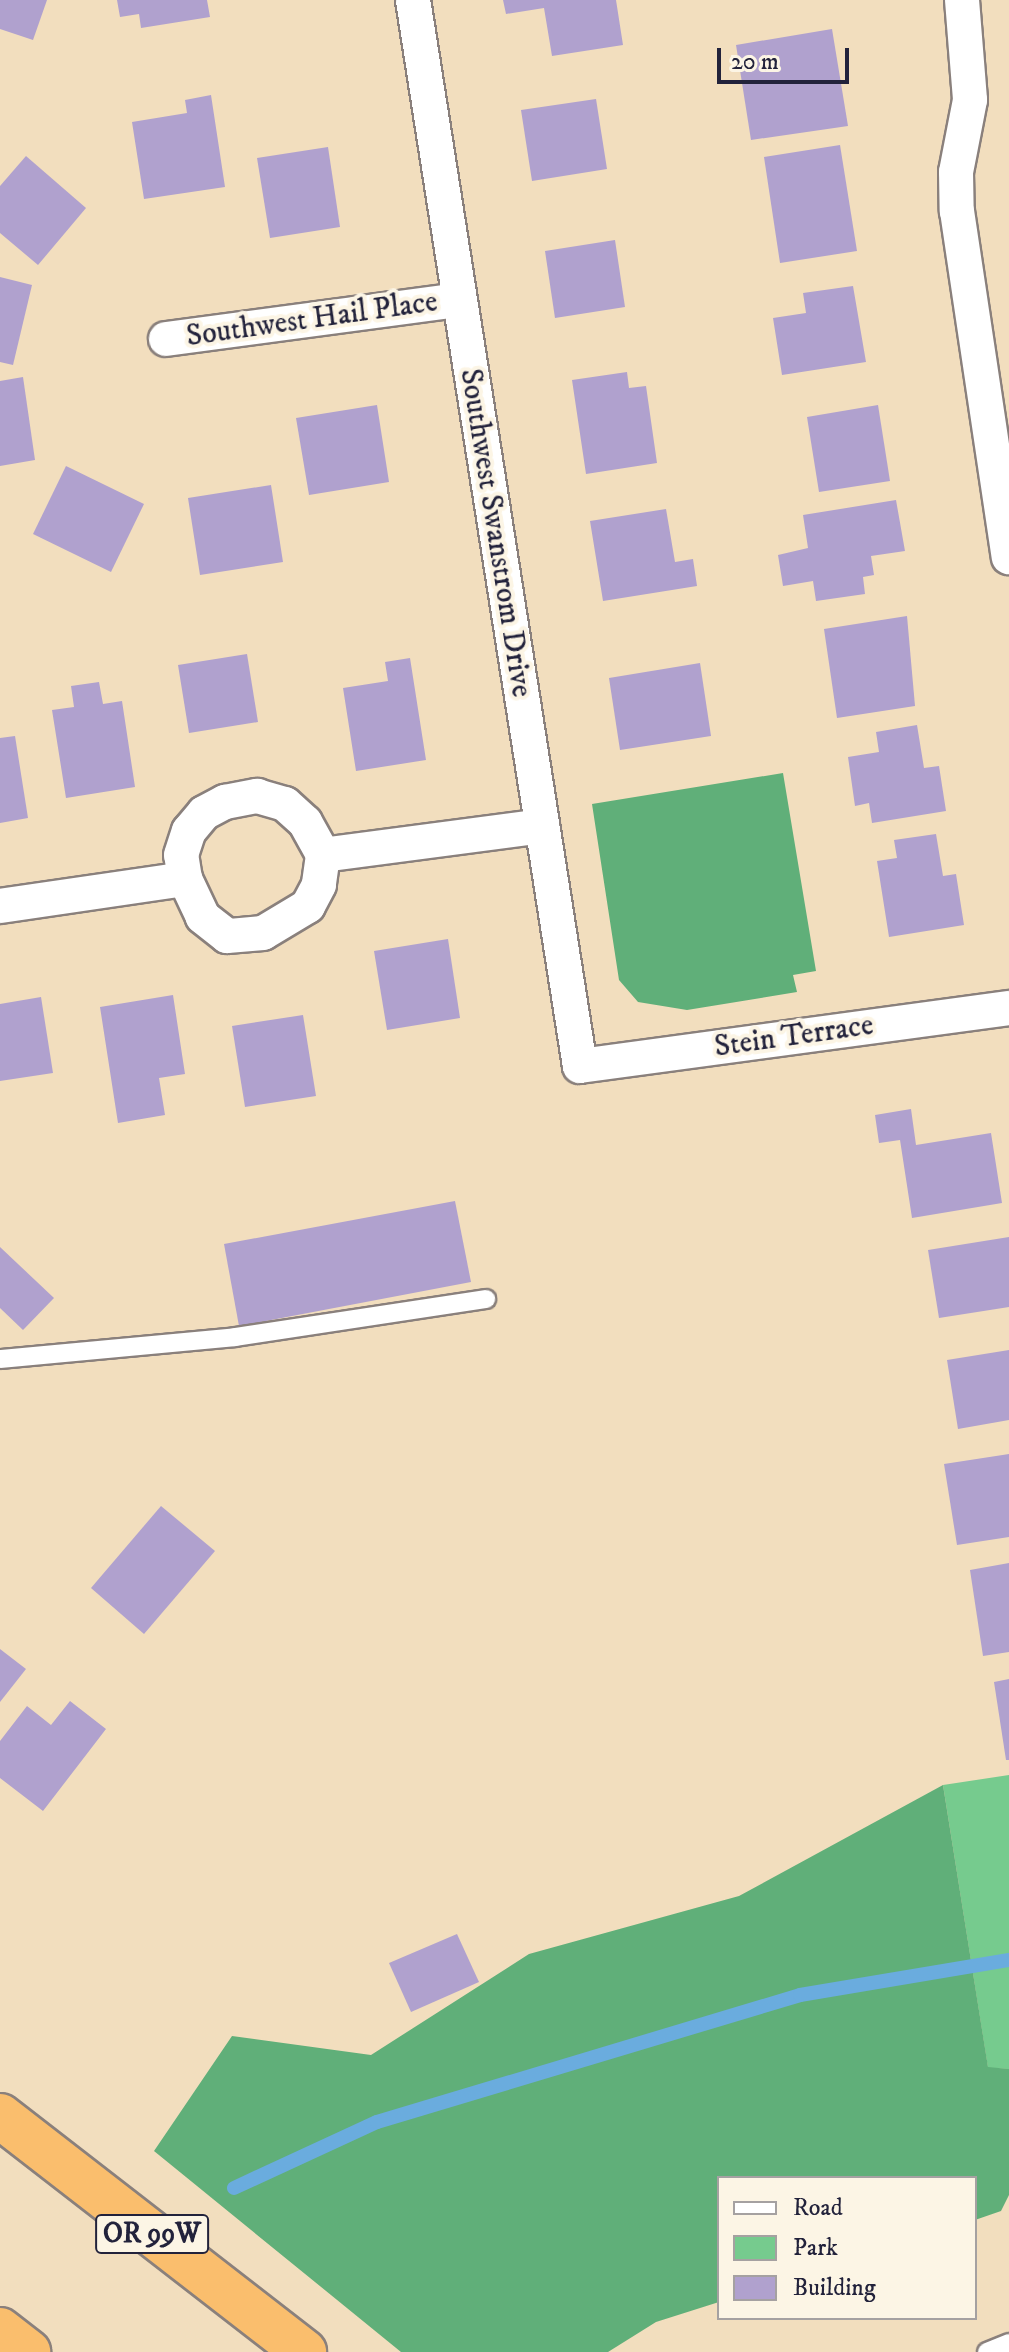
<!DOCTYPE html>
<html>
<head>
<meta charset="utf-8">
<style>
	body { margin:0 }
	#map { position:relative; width:1009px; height:2352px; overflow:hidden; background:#f2debe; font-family:"IM FELL DW Pica",serif }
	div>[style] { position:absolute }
	.green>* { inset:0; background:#76cb8e }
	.forest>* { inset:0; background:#60af79 }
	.stream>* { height:14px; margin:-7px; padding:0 7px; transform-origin:7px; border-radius:7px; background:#6aacde }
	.building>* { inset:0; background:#b0a1ce }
	.roads { filter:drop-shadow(2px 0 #8a807c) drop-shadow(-2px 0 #8a807c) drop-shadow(0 2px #8a807c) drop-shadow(0 -2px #8a807c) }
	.lane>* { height:18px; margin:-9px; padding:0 9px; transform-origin:9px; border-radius:9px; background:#fff }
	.street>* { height:34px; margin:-17px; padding:0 17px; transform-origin:17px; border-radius:17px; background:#fff }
	.highway>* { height:44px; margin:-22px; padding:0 22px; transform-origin:22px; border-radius:22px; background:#fabe6d }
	span { translate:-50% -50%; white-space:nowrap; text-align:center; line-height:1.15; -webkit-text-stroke:8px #fcf5e5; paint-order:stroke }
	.shield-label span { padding:2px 6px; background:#fcf5e5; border:2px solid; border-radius:6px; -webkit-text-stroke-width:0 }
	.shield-label { font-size:28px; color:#22223b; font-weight:700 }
	.street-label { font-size:30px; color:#22223b }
	.legend { position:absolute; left:717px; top:2176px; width:260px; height:144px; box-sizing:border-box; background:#fcf5e5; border:2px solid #a5a1a1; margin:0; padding:10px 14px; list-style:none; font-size:24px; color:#22223b }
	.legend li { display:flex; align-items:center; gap:16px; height:40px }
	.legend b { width:40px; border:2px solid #a5a1a1 }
	.scale { position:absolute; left:717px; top:48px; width:132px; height:36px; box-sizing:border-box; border:4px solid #22223b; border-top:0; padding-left:10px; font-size:24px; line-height:28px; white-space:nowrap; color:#22223b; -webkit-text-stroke:6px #fcf5e5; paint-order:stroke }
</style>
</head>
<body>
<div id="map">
	<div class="green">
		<div style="clip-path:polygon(1009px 1775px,1009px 2069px,988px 2068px,943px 1785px)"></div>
	</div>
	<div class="forest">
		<div style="clip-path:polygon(783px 773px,816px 971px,793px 975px,797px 992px,687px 1010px,638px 1002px,619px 980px,592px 804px)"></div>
		<div style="clip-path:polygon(943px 1785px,988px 2067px,1009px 2069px,1009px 2195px,1001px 2211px,975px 2220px,975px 2178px,719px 2178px,719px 2302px,656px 2322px,608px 2352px,401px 2352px,154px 2151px,232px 2036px,371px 2055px,529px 1954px,739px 1896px)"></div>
	</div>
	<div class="stream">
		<div style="left:234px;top:2188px;width:157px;rotate:-24.8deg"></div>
		<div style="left:377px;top:2122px;width:442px;rotate:-16.7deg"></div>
		<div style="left:800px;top:1995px;width:212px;rotate:-9.5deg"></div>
	</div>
	<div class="building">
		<div style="clip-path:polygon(0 0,47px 0,33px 40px,0 29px)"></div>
		<div style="clip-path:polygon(117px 0,207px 0,210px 17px,141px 28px,139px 14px,120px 17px)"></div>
		<div style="clip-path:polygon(503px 0,616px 0,623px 45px,552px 56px,544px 8px,506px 14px)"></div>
		<div style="clip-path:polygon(832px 29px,848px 126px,751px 140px,736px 45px)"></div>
		<div style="clip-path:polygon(211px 95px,225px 187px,144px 199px,132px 122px,187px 113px,185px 100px)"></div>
		<div style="clip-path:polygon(596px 99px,607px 169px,532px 181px,521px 110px)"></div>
		<div style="clip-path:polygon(840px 145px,857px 251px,780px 263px,764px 157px)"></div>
		<div style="clip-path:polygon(328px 147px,340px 227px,270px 238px,257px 158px)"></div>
		<div style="clip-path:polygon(26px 156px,86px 208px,38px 265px,0 233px,0 186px)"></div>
		<div style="clip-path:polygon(615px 240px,625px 307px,555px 318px,545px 251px)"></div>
		<div style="clip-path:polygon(0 277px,32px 285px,13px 365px,0 362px)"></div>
		<div style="clip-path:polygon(853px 286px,866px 362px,782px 375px,773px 318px,806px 313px,803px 293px)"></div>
		<div style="clip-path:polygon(627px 372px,629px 388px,646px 386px,657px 463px,586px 474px,572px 380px)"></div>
		<div style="clip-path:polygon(23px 377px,35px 460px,0 466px,0 381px)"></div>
		<div style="clip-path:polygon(377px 405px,389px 482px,309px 495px,296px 418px)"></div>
		<div style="clip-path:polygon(878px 405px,890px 481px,819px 492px,807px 417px)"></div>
		<div style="clip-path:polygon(66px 466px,144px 504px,111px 572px,33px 534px)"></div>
		<div style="clip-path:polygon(271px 485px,283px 562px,200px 575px,188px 498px)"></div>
		<div style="clip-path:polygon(896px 500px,905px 551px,871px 556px,874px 575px,863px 577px,865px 594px,816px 601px,813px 581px,783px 586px,778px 555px,808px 548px,803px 515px)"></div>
		<div style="clip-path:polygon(666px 509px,675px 562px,693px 559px,697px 586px,603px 601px,590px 521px)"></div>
		<div style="clip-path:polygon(907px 616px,915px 706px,837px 718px,824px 629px)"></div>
		<div style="clip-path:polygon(247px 654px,258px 722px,189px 733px,178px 665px)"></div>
		<div style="clip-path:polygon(410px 658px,426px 760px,356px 771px,343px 688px,388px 681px,385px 662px)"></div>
		<div style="clip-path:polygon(700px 663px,711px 736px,620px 750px,609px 678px)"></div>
		<div style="clip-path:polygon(99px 682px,103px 704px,122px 701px,135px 787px,66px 798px,52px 710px,74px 707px,71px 686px)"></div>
		<div style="clip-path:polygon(917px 725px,924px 768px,939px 766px,946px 811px,872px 823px,869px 803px,855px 806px,848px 757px,879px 752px,876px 732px)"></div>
		<div style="clip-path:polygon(15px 736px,28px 818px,0 823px,0 738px)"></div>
		<div style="clip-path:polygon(936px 834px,943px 876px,956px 874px,964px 925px,889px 937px,877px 861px,897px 858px,894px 840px)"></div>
		<div style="clip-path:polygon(448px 939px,460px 1018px,387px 1030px,374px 951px)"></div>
		<div style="clip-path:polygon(173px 995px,185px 1074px,159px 1078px,165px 1115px,118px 1123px,100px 1007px)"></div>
		<div style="clip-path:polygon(41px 997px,53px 1073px,0 1081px,0 1004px)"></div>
		<div style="clip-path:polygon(303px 1015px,316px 1096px,245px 1107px,232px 1026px)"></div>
		<div style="clip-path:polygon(911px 1109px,916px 1145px,991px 1133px,1002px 1203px,912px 1218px,900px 1140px,879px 1143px,875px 1115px)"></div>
		<div style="clip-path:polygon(455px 1201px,471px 1282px,239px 1326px,224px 1244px)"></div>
		<div style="clip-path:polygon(1009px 1237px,1009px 1307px,939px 1318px,928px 1250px)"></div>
		<div style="clip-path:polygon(0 1247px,54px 1298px,23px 1330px,0 1308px)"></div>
		<div style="clip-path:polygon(1009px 1350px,1009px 1420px,958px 1429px,947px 1360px)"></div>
		<div style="clip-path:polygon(1009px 1454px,1009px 1537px,957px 1545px,944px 1464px)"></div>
		<div style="clip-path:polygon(161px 1506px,215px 1551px,144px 1634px,91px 1588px)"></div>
		<div style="clip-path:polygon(1009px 1563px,1009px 1652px,983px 1656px,970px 1570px)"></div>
		<div style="clip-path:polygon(0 1649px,26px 1669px,0 1702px)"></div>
		<div style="clip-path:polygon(1009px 1679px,1009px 1760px,1006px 1760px,994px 1682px)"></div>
		<div style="clip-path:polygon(70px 1701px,106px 1729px,43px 1811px,0 1778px,0 1741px,27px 1706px,51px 1725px)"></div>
		<div style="clip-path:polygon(457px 1934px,479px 1982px,411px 2012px,389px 1963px)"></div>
	</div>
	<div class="roads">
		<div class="lane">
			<div style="left:0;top:1359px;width:236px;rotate:-5.3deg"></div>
			<div style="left:235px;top:1337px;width:254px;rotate:-8.6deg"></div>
			<div style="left:987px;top:2352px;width:24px;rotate:-22deg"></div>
		</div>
		<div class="street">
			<div style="left:413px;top:0;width:1079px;rotate:81.1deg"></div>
			<div style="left:580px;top:1066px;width:433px;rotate:-7.7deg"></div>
			<div style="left:962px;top:0;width:100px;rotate:85.4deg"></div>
			<div style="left:970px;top:100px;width:73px;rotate:101deg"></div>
			<div style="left:956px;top:172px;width:39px;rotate:89deg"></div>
			<div style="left:957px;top:211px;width:350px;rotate:81.5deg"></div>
			<div style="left:166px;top:339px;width:295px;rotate:-7.6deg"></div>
			<div style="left:257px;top:796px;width:29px;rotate:16deg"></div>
			<div style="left:285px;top:804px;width:27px;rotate:42deg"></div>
			<div style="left:305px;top:822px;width:38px;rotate:61deg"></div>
			<div style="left:323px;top:855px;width:30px;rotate:98deg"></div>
			<div style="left:319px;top:885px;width:24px;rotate:118deg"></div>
			<div style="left:308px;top:906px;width:52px;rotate:149deg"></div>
			<div style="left:263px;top:933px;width:36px;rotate:175deg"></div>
			<div style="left:227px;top:936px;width:31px;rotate:-142deg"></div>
			<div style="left:203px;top:917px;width:42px;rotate:-115.3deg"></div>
			<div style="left:185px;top:879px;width:24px;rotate:-99deg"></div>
			<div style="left:181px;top:855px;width:25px;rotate:-72deg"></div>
			<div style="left:189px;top:831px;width:23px;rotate:-50deg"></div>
			<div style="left:204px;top:813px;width:24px;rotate:-28deg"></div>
			<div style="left:225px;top:802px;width:33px;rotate:-11deg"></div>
			<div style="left:323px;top:855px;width:221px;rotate:-7.5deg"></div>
			<div style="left:0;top:906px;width:187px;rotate:-8.3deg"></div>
		</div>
		<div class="highway">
			<div style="left:0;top:2116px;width:385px;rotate:37.8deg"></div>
			<div style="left:0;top:2330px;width:36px;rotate:38deg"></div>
		</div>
	</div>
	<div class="shield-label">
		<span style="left:152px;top:2234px">OR 99W</span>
	</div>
	<div class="street-label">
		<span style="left:312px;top:320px;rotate:-8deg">Southwest Hail Place</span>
		<span style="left:495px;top:533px;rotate:81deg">Southwest Swanstrom Drive</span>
		<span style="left:794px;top:1037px;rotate:-8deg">Stein Terrace</span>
	</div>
	<ul class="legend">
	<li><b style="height:10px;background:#fff"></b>Road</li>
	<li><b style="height:22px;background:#76cb8e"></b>Park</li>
	<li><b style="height:22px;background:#b0a1ce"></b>Building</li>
	</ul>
	<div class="scale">20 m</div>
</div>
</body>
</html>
